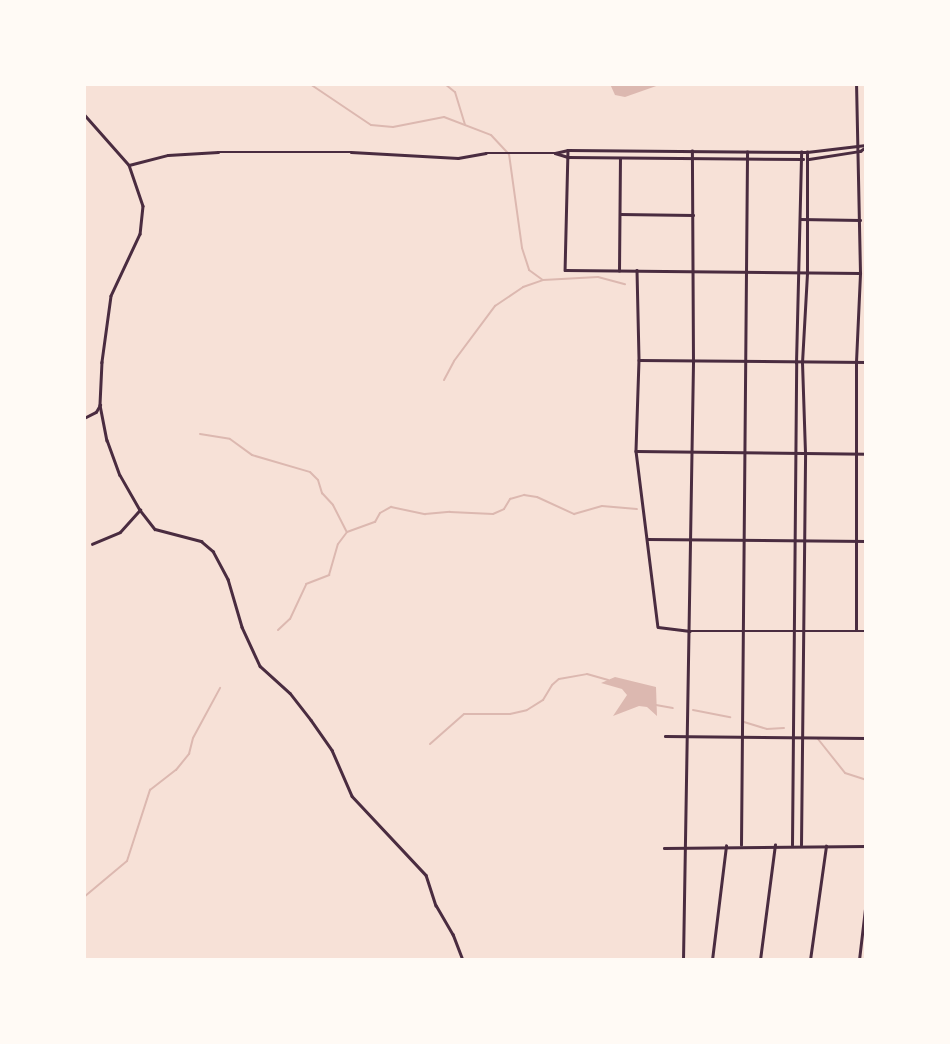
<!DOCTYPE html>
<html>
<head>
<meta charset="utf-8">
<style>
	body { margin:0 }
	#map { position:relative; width:950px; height:1044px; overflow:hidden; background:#f7e1d7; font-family:"Archivo Narrow",sans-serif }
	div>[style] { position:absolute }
	.water>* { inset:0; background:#dcb8b0 }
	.stream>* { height:2px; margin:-1px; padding:0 1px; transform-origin:1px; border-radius:1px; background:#dcb8b0 }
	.minor>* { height:2.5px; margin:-1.25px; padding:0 1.25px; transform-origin:1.25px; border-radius:1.25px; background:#4a2c40 }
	span { translate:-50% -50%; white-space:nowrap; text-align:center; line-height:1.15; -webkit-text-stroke:5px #fffaf5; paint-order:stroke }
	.frame { position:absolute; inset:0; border:86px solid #fffaf5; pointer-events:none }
</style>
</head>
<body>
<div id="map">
	<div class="water">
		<div style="clip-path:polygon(610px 84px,662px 84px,625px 97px,615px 95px)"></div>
		<div style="clip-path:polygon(615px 677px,656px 687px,657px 716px,647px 707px,639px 706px,613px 716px,627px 695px,622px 689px,601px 683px)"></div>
	</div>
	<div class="stream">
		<div style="left:310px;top:84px;width:73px;rotate:33.9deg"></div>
		<div style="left:371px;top:125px;width:22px;rotate:5deg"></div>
		<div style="left:393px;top:127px;width:52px;rotate:-11.1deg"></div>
		<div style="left:444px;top:117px;width:50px;rotate:21deg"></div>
		<div style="left:491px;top:135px;width:26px;rotate:47deg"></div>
		<div style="left:509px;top:154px;width:95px;rotate:82.1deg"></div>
		<div style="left:522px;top:248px;width:23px;rotate:72deg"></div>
		<div style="left:529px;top:270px;width:17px;rotate:36deg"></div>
		<div style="left:543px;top:280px;width:55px;rotate:-3.1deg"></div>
		<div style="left:598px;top:277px;width:28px;rotate:15deg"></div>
		<div style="left:445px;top:84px;width:13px;rotate:39deg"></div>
		<div style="left:455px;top:92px;width:34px;rotate:73deg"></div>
		<div style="left:444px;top:380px;width:21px;rotate:-62deg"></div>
		<div style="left:454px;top:361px;width:69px;rotate:-53.3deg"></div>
		<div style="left:495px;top:306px;width:34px;rotate:-34deg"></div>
		<div style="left:523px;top:287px;width:21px;rotate:-19deg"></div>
		<div style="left:200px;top:434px;width:30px;rotate:9deg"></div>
		<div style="left:230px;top:439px;width:27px;rotate:36deg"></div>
		<div style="left:252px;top:455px;width:60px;rotate:16.3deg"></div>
		<div style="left:310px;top:472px;width:11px;rotate:45deg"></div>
		<div style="left:318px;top:480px;width:14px;rotate:73deg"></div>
		<div style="left:322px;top:493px;width:16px;rotate:47deg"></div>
		<div style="left:333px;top:505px;width:30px;rotate:63deg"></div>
		<div style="left:347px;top:532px;width:30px;rotate:-20deg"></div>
		<div style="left:375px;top:522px;width:10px;rotate:-61deg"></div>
		<div style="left:380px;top:513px;width:13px;rotate:-29deg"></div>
		<div style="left:391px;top:507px;width:35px;rotate:12deg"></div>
		<div style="left:425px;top:514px;width:25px;rotate:-5deg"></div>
		<div style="left:450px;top:512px;width:43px;rotate:2.7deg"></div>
		<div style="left:493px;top:514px;width:12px;rotate:-24deg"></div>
		<div style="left:504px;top:509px;width:12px;rotate:-59deg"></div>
		<div style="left:510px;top:499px;width:15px;rotate:-16deg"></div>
		<div style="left:524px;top:495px;width:13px;rotate:9deg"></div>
		<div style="left:537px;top:497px;width:41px;rotate:24.7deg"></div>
		<div style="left:574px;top:514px;width:29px;rotate:-16deg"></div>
		<div style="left:602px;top:506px;width:35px;rotate:5deg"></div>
		<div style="left:278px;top:630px;width:16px;rotate:-43deg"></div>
		<div style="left:290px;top:619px;width:38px;rotate:-65deg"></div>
		<div style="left:306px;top:584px;width:25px;rotate:-21deg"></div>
		<div style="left:329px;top:575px;width:32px;rotate:-74deg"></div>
		<div style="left:338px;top:544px;width:15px;rotate:-53deg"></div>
		<div style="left:656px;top:705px;width:17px;rotate:10deg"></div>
		<div style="left:693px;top:710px;width:38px;rotate:11deg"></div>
		<div style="left:744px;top:722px;width:24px;rotate:17deg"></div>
		<div style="left:767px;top:729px;width:17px;rotate:-3deg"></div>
		<div style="left:818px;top:739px;width:43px;rotate:51.5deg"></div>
		<div style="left:845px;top:773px;width:22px;rotate:18deg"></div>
		<div style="left:430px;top:744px;width:45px;rotate:-41.4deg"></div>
		<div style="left:464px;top:714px;width:46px"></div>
		<div style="left:510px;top:714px;width:17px;rotate:-13deg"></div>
		<div style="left:527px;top:710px;width:19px;rotate:-32deg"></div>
		<div style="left:543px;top:700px;width:17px;rotate:-59deg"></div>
		<div style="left:552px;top:685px;width:9px;rotate:-41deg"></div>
		<div style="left:559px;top:679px;width:28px;rotate:-10deg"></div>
		<div style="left:587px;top:674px;width:22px;rotate:16deg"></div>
		<div style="left:84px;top:897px;width:56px;rotate:-39.9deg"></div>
		<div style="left:127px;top:861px;width:75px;rotate:-72.1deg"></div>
		<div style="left:150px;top:790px;width:33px;rotate:-38deg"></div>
		<div style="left:176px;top:770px;width:21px;rotate:-51deg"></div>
		<div style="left:189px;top:754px;width:16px;rotate:-76deg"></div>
		<div style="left:193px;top:738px;width:57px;rotate:-61.6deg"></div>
	</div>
	<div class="minor">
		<div style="left:84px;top:114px;width:68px;rotate:48.6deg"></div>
		<div style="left:129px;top:165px;width:43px;rotate:71.1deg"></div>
		<div style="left:143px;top:206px;width:28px;rotate:96deg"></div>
		<div style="left:140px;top:234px;width:68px;rotate:115.1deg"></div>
		<div style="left:111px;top:296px;width:67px;rotate:97.8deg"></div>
		<div style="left:102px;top:362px;width:43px;rotate:92.7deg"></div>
		<div style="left:100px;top:405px;width:36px;rotate:79deg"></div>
		<div style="left:107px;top:440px;width:37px;rotate:70deg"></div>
		<div style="left:120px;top:475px;width:40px;rotate:60.3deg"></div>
		<div style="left:140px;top:510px;width:24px;rotate:52deg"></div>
		<div style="left:155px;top:529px;width:48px;rotate:14.6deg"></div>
		<div style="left:201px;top:541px;width:16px;rotate:40deg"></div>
		<div style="left:213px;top:551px;width:32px;rotate:62deg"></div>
		<div style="left:228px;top:579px;width:50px;rotate:73.7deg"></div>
		<div style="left:242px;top:627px;width:43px;rotate:65.2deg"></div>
		<div style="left:260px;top:666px;width:40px;rotate:42deg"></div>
		<div style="left:290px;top:693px;width:34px;rotate:52deg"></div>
		<div style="left:311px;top:720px;width:37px;rotate:55deg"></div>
		<div style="left:332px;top:750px;width:50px;rotate:66.5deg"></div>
		<div style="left:352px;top:796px;width:108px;rotate:46.9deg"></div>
		<div style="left:426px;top:875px;width:32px;rotate:72deg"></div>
		<div style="left:436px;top:905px;width:34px;rotate:60deg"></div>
		<div style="left:453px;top:934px;width:28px;rotate:69deg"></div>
		<div style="left:568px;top:150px;width:120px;rotate:91.4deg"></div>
		<div style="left:565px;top:270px;width:295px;rotate:0.6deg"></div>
		<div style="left:555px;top:153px;width:14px;rotate:17deg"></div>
		<div style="left:568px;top:157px;width:235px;rotate:0.5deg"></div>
		<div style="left:809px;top:159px;width:52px;rotate:-8.9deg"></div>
		<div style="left:860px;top:151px;width:7px;rotate:-34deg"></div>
		<div style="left:129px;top:165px;width:40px;rotate:-14.4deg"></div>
		<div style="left:168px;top:155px;width:50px;rotate:-3.4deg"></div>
		<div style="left:218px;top:152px;width:133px"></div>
		<div style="left:351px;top:152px;width:107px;rotate:3.2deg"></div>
		<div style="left:458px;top:158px;width:28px;rotate:-10deg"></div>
		<div style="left:486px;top:153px;width:69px"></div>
		<div style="left:555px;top:153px;width:13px;rotate:-13deg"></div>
		<div style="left:568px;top:150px;width:239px;rotate:0.5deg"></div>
		<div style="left:807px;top:152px;width:59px;rotate:-6.8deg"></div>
		<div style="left:620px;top:214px;width:73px;rotate:0.8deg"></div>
		<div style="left:800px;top:219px;width:60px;rotate:1deg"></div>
		<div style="left:637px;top:270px;width:90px;rotate:88.7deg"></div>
		<div style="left:639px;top:360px;width:91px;rotate:91.9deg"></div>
		<div style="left:636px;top:451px;width:177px;rotate:82.9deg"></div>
		<div style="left:658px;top:627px;width:32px;rotate:7deg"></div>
		<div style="left:690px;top:631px;width:176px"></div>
		<div style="left:619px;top:271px;width:112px;rotate:-89.5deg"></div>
		<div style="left:639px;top:360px;width:227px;rotate:0.5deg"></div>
		<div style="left:84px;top:418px;width:13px;rotate:-27deg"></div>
		<div style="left:96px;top:412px;width:8px;rotate:-60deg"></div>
		<div style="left:636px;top:451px;width:230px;rotate:0.7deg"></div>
		<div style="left:647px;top:539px;width:219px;rotate:0.5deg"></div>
		<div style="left:92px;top:544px;width:30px;rotate:-23deg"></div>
		<div style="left:120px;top:532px;width:30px;rotate:-48deg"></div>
		<div style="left:856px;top:630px;width:268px;rotate:-90deg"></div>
		<div style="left:856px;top:362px;width:89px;rotate:-87.4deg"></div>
		<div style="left:860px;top:273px;width:189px;rotate:-91.2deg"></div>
		<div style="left:665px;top:736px;width:201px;rotate:0.6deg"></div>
		<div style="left:741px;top:845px;width:693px;rotate:-89.5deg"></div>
		<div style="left:792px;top:845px;width:482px;rotate:-89.5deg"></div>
		<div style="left:796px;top:363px;width:211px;rotate:-88.6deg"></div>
		<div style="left:801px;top:845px;width:392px;rotate:-89.4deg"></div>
		<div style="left:805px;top:453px;width:90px;rotate:-91.9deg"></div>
		<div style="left:802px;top:363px;width:90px;rotate:-86.8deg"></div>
		<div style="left:807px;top:273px;width:121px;rotate:-90deg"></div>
		<div style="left:664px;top:848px;width:202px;rotate:-0.6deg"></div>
		<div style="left:683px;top:960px;width:598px;rotate:-89.04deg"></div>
		<div style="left:693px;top:362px;width:211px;rotate:-90.3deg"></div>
		<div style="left:712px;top:960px;width:115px;rotate:-83deg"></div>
		<div style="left:760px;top:960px;width:116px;rotate:-82.6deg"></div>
		<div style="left:810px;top:960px;width:115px;rotate:-82deg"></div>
		<div style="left:859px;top:960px;width:60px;rotate:-83.3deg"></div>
	</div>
	<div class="frame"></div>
</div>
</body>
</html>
